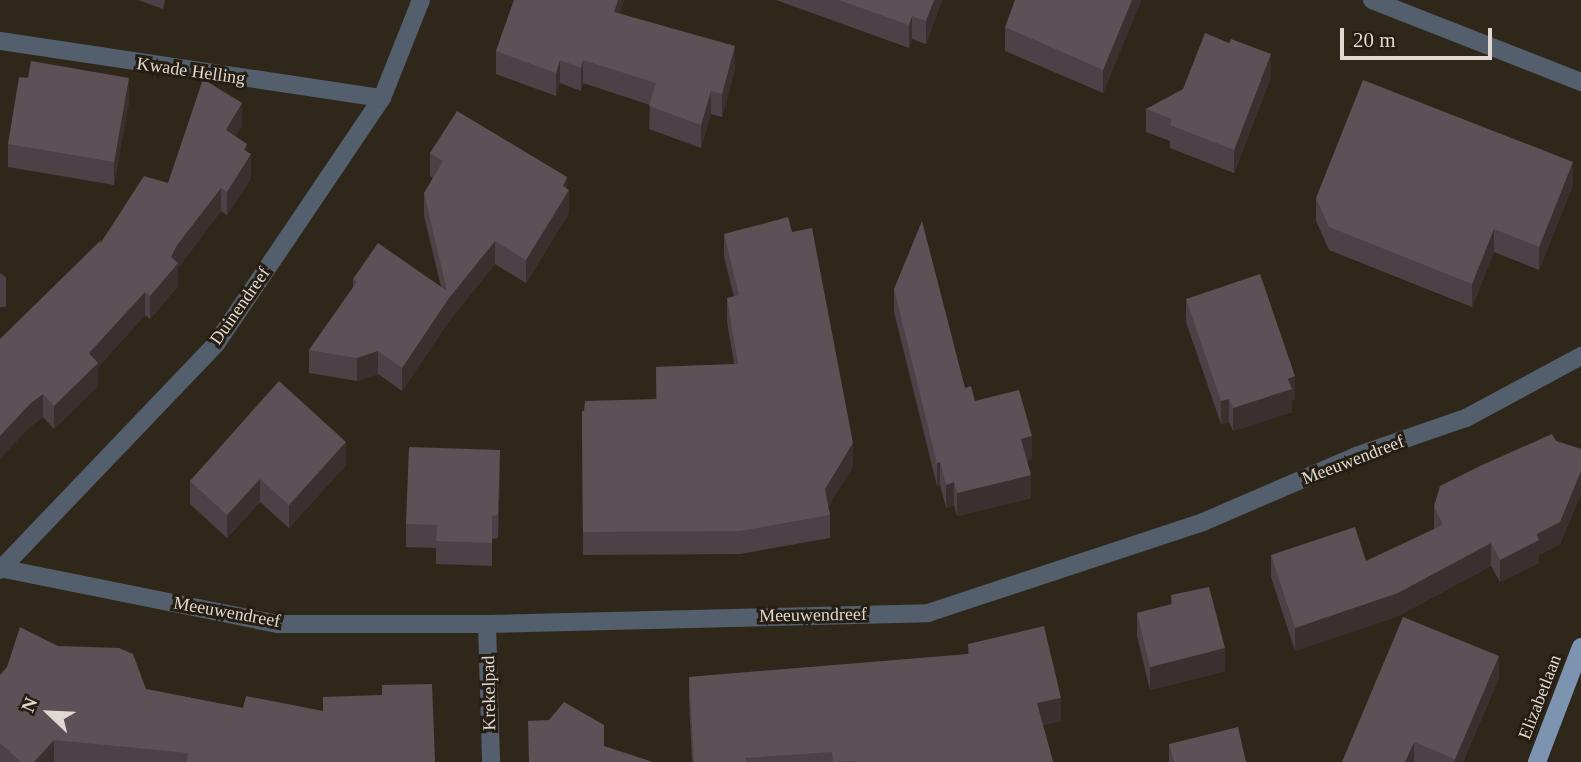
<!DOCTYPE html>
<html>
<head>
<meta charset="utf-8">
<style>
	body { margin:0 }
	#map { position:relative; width:1581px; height:762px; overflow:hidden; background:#30271b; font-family:"Times New Roman",serif }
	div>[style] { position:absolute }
	.street>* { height:18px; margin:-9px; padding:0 9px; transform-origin:9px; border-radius:9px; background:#535f6c }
	.primary>* { height:18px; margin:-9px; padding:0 9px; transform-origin:9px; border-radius:9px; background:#7d94b0 }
	.wall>* { inset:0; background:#4d4046 }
	.shaded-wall>* { inset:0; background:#3b2f2f }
	.building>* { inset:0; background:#5d5056 }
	span { translate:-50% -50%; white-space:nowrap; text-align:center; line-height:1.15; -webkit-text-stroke:6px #261e12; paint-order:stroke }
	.street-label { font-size:18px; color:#dfd9d2 }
	.north { position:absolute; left:14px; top:678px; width:70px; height:70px; -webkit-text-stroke:5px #261e12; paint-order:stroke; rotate:293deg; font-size:19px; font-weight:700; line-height:28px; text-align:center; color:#dfd9d2 }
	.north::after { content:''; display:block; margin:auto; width:24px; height:32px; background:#dfd9d2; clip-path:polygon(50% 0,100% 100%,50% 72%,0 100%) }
	.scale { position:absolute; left:1340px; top:28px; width:152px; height:32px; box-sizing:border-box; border:4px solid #dfd9d2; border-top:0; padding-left:9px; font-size:21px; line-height:24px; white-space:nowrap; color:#dfd9d2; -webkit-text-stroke:5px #261e12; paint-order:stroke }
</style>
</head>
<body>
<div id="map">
	<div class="street">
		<div style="left:1372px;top:0;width:225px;rotate:21.4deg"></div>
		<div style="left:0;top:41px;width:386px;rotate:8.5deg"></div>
		<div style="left:0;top:568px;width:284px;rotate:11.4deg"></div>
		<div style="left:278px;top:624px;width:209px"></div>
		<div style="left:487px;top:624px;width:441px;rotate:-1.4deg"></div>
		<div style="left:928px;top:613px;width:290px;rotate:-18.3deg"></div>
		<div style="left:1203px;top:522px;width:167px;rotate:-23.3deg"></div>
		<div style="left:1356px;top:456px;width:116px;rotate:-19.1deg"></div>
		<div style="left:1466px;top:418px;width:131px;rotate:-28.3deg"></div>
		<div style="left:0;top:570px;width:313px;rotate:-46.3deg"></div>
		<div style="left:216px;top:344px;width:297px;rotate:-56deg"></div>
		<div style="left:382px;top:98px;width:105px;rotate:-68.3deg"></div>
		<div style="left:487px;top:624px;width:138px;rotate:88.3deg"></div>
	</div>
	<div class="primary">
		<div style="left:1537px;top:762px;width:123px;rotate:-69.1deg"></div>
	</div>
	<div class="wall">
		<div style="clip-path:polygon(138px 0,165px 0,163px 9px)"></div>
		<div style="clip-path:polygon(514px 0,624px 0,620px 14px,735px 69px,722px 117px,711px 114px,701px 148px,649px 129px,650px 105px,583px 83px,581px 91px,560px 83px,556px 96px,496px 74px,496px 51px)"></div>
		<div style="clip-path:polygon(776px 0,942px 0,926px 44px,912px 39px,909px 48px)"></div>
		<div style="clip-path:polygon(1141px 0,1103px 93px,1005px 51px,1005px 27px)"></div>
		<div style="clip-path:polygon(1271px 77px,1234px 173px,1170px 148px,1170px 141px,1146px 132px,1146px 109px)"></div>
		<div style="clip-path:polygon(129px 101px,114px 185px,8px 167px,8px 144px)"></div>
		<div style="clip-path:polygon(242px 126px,235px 137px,247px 152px,251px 178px,227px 215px,221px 211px,178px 268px,178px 286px,150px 319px,145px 315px,98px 367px,98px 386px,54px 429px,43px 417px,30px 427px,101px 243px,168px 183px)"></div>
		<div style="clip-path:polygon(430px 153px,567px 189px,569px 213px,526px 283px,495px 264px,449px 321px,402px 391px,378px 374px,357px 381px,309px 373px,309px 350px,353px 287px,353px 279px,441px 287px,424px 216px,424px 193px,433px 178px,430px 176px)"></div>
		<div style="clip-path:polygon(1573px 185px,1539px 270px,1494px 252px,1472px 307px,1329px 250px,1316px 221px,1316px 198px)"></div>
		<div style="clip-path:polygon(724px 234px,853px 466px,828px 507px,830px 515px,830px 538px,740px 554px,583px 555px,582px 411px,656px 399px,656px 367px,734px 364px,727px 321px,727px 298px,734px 297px,724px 257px)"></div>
		<div style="clip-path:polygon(0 273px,6px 277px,6px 307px,0 307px)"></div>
		<div style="clip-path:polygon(894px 289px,965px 388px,975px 401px,1032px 459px,1027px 461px,1031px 498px,957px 516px,954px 505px,946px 508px,940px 485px,937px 486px,894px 312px)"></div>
		<div style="clip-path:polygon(1186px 299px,1295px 399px,1292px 401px,1292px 412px,1233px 431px,1229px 422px,1221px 424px,1186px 322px)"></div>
		<div style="clip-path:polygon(1556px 441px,1581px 449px,1581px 494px,1560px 544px,1539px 555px,1539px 563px,1500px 582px,1491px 566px,1398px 616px,1295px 651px,1271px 577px,1271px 555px,1366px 561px,1434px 529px,1434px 506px)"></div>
		<div style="clip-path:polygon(346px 465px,289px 528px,260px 502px,227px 538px,190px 504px,190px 481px)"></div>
		<div style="clip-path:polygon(500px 473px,498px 538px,492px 539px,492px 566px,436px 564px,436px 548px,406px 547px,406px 524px)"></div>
		<div style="clip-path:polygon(1171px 595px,1225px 671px,1150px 690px,1137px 636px,1137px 613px,1171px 604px)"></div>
		<div style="clip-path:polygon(968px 644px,1061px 721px,1043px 725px,1053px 762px,692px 762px,689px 700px,689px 677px,968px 654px)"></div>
		<div style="clip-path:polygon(0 675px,146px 689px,243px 708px,323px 711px,323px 697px,435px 762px,0 762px)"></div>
		<div style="clip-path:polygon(1499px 678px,1463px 762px,1342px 762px)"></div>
		<div style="clip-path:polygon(1169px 744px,1246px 762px,1169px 762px)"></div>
	</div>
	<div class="shaded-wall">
		<div style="clip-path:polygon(618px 0,624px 0,614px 35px,614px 12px)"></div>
		<div style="clip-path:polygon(934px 0,942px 0,926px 44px,926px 21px)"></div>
		<div style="clip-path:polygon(1132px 0,1141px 0,1141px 2px,1103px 93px,1103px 70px)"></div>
		<div style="clip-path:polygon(912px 16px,912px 39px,909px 48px,909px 25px)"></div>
		<div style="clip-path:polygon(735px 46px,735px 69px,722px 117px,722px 94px)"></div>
		<div style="clip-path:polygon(1271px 54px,1271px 77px,1234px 173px,1234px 150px)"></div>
		<div style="clip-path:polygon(560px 60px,560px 83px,556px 96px,556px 73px)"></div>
		<div style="clip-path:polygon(583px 60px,583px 83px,581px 91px,581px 68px)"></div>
		<div style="clip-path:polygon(129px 78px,129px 101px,114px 185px,114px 162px)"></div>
		<div style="clip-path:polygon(711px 91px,711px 114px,701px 148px,701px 125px)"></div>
		<div style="clip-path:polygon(242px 103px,242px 126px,226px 153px,226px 130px)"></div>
		<div style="clip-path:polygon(247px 144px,247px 161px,251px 154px,251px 178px,227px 215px,227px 192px)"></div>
		<div style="clip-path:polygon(1573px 162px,1573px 185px,1539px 270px,1539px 247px)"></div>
		<div style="clip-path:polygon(567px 177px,567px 193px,569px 190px,569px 213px,526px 283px,526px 260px)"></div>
		<div style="clip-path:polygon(221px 188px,221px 211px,178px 268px,178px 286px,150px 319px,150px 296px,177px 245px)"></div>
		<div style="clip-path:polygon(1494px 229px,1494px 252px,1472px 307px,1472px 284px)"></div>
		<div style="clip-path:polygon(495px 241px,495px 264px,449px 321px,402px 391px,402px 368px,449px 298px)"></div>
		<div style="clip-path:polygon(145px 292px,145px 315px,98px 367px,98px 386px,54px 429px,54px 406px,89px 353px)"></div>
		<div style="clip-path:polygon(378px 351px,378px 374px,357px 381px,357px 358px)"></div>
		<div style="clip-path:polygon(1295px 376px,1295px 399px,1292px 401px,1292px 412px,1233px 431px,1233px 408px)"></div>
		<div style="clip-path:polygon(43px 394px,43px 417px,30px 427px,0 459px,0 436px,30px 404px)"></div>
		<div style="clip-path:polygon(1229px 399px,1229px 422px,1221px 424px,1221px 401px)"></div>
		<div style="clip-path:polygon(1032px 436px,1032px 459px,1021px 462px,1021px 439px)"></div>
		<div style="clip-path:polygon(346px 442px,346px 465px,289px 528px,289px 505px)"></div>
		<div style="clip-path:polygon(853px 443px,853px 466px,825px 512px,825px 489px)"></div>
		<div style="clip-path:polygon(500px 450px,500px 473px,498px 538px,498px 515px)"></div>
		<div style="clip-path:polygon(940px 462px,940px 485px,937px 486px,937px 463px)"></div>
		<div style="clip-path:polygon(1581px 471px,1581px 494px,1560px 544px,1539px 555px,1539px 563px,1500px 582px,1500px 560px,1537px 534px)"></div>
		<div style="clip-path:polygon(1031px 475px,1031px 498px,957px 516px,957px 493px)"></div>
		<div style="clip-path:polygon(260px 479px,260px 502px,227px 538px,227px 515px)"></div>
		<div style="clip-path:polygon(954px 482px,954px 505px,946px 508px,946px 485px)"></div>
		<div style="clip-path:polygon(1491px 543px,1491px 566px,1398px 616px,1295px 651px,1295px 628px)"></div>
		<div style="clip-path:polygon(1225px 648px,1225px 671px,1150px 690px,1150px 667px)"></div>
		<div style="clip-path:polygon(1499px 656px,1499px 678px,1463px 762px,1455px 762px,1455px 759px)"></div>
		<div style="clip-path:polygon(1061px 698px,1061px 721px,1037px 726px,1037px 703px)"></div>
		<div style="clip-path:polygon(54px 740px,54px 762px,34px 762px)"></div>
		<div style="clip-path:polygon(1414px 742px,1414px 762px,1405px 762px)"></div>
	</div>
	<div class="building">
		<div style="clip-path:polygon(514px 0,618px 0,614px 12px,735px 46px,722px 94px,711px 91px,701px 125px,649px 106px,656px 83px,583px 60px,581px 68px,560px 60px,556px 73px,496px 51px)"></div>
		<div style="clip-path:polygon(839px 0,934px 0,926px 21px,912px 16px,909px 25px)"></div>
		<div style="clip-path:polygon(1015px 0,1132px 0,1103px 70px,1005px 27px)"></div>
		<div style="clip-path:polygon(1205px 33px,1229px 43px,1231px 39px,1271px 54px,1234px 150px,1170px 125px,1172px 119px,1146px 109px,1183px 89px)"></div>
		<div style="clip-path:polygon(31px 61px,129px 78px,114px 162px,8px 144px,19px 77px,28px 78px)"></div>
		<div style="clip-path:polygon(203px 79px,242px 103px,226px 130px,247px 144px,244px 150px,251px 154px,227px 192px,221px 188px,177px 245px,171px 257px,178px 263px,150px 296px,145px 292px,89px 353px,98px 363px,54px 406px,43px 394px,30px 404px,0 436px,0 339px,101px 240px,100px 244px,144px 176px,168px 183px)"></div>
		<div style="clip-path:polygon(1363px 80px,1573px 162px,1539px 247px,1494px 229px,1472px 284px,1329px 227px,1316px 198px)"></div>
		<div style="clip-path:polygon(457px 111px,567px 177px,563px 186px,569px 190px,526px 260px,495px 241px,449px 298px,402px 368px,378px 351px,357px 358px,309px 350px,357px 282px,353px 279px,378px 243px,447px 291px,424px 193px,443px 161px,430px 153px)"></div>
		<div style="clip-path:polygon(788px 217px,792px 232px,812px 228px,853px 443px,825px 489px,830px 515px,740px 531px,583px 532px,582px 411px,584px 411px,585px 401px,657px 399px,656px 367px,738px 364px,727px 298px,739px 295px,724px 234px)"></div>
		<div style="clip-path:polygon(922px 221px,965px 388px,971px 386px,975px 401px,1019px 390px,1032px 436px,1021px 439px,1031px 475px,957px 493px,954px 482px,946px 485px,940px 462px,937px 463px,894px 289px)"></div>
		<div style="clip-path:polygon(1260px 274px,1295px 376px,1288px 379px,1292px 389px,1233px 408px,1229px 399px,1221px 401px,1186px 299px)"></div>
		<div style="clip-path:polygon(279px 381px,346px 442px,289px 505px,260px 479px,227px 515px,190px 481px)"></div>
		<div style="clip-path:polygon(1552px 434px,1556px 441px,1581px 449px,1581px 471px,1560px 522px,1537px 534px,1539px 540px,1500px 560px,1491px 543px,1398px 593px,1295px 628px,1271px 555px,1355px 527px,1366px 561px,1443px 525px,1434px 506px,1440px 486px,1480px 466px)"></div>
		<div style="clip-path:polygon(409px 447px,500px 450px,498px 515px,492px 516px,492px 543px,436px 541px,437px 525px,406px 524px)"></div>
		<div style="clip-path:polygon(1209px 587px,1225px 648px,1150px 667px,1137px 613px,1173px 604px,1171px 595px)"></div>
		<div style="clip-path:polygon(1403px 617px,1499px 656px,1455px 759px,1414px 742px,1405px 762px,1342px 762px)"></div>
		<div style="clip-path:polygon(1044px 626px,1061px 698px,1037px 703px,1053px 762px,857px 762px,856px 761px,833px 762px,832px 752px,745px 758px,746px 762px,694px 762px,689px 677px,970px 654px,968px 644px)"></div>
		<div style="clip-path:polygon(20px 627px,58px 646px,119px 648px,133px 654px,146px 689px,243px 708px,246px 696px,323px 711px,323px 697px,382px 695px,382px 685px,432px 684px,435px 762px,187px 762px,188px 753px,54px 740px,34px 762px,21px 762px,0 743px,0 675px,7px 667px)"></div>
		<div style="clip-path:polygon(564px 702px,604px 725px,604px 746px,653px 762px,529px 762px,528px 721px,549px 720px)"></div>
		<div style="clip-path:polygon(1238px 727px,1246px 762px,1174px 762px,1169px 744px)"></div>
	</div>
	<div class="street-label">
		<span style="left:191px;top:71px;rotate:8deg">Kwade Helling</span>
		<span style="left:240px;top:306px;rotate:-55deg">Duinendreef</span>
		<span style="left:1353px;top:460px;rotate:-21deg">Meeuwendreef</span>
		<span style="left:227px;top:612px;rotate:10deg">Meeuwendreef</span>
		<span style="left:813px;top:615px;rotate:-1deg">Meeuwendreef</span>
		<span style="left:489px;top:693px;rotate:-91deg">Krekelpad</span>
		<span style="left:1540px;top:697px;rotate:-69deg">Elizabetlaan</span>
	</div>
	<div class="north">N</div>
	<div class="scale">20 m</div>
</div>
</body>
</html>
